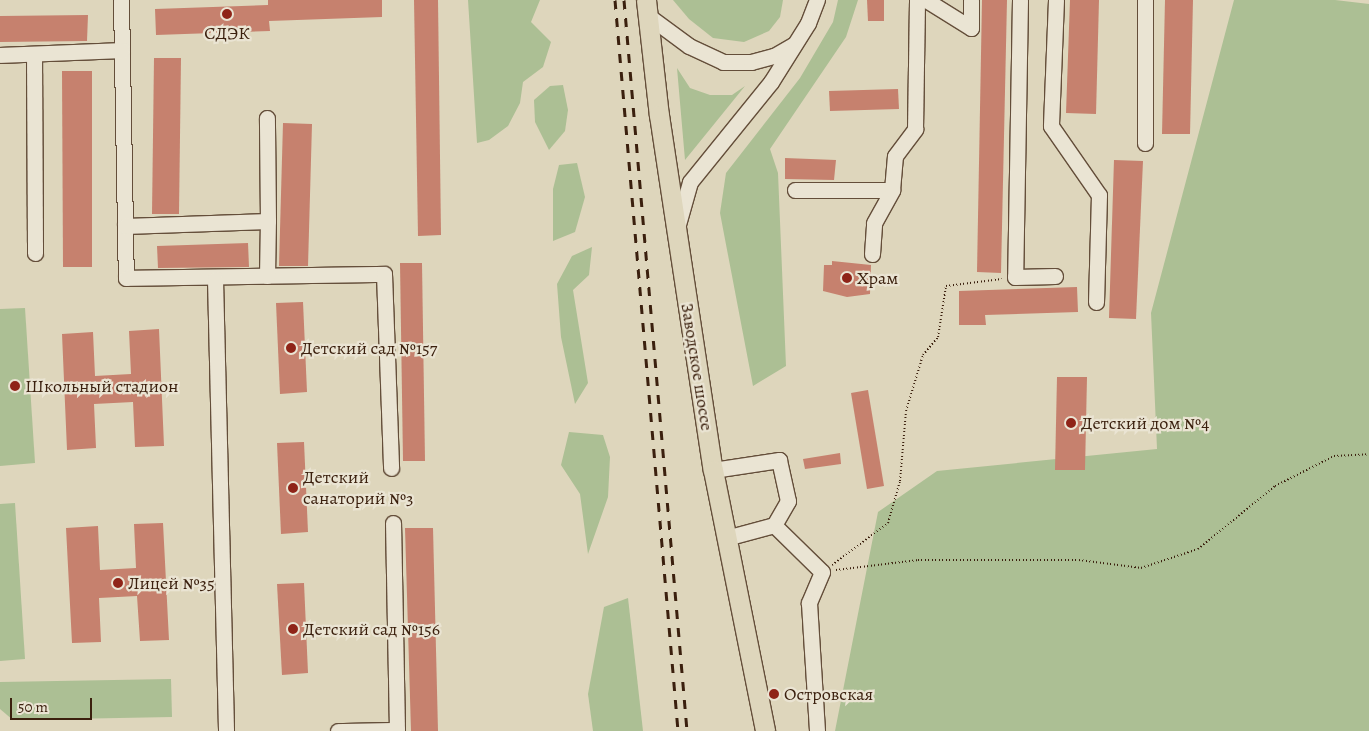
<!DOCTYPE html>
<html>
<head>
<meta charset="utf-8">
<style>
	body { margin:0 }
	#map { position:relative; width:1369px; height:731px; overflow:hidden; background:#ded6bc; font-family:Alegreya,serif }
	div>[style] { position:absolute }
	.green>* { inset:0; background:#acbf94 }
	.building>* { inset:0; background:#c6816e }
	.path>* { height:2px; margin-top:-1px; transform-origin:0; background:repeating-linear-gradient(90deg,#3b200e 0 1px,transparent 0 3.5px) }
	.roads { filter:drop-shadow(1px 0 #644e3a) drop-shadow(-1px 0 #644e3a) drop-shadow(0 1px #644e3a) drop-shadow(0 -1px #644e3a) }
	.minor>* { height:15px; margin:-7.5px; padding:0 7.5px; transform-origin:7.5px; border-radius:7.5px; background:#eae4d3 }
	.major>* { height:19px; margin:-9.5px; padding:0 9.5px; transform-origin:9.5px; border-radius:9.5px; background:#ded6bc }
	.rail>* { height:3px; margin-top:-1.5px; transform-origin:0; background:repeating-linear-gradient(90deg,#3b200e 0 9px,transparent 0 18px) }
	.dots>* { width:14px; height:14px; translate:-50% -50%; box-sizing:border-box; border:2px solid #eae4d3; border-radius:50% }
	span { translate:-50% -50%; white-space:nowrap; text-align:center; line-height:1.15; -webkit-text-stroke:4.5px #eae4d3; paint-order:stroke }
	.poi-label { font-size:18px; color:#3b200e }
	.left { translate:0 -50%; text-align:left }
	.street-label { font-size:18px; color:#3b200e }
	.scale { position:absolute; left:10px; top:698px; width:82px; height:22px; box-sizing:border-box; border:2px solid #3b200e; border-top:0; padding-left:6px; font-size:15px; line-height:18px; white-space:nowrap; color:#3b200e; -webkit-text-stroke:4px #eae4d3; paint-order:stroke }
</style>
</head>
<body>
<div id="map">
	<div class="green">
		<div style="clip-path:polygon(468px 0,540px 0,531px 22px,551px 42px,543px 67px,523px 82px,520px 103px,508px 126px,489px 140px,477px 143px)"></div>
		<div style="clip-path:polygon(673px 0,783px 0,780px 17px,769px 31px,744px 42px,713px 38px,689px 19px)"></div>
		<div style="clip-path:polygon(838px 0,858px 0,846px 37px,770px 149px,778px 173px,786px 366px,753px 386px,720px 213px,726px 173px,800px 78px,833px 22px)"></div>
		<div style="clip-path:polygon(1234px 0,1335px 0,1369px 4px,1369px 731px,835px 731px,878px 512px,937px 471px,1157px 449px,1151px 313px)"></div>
		<div style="clip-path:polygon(677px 68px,690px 88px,710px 95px,732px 95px,745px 86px,685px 160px)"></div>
		<div style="clip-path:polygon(563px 85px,568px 110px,565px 131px,549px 150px,535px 122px,534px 100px,550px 86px)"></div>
		<div style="clip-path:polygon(577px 163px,585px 197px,575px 232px,553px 241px,553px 189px,559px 165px)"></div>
		<div style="clip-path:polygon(592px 247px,589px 275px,573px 290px,588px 383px,575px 404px,561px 337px,557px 284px,572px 256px)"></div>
		<div style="clip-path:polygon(25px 308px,35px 463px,0 466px,0 309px)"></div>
		<div style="clip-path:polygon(569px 432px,603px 435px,610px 457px,608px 497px,588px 554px,580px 494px,561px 465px)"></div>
		<div style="clip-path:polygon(15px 503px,25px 659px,0 661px,0 504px)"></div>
		<div style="clip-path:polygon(628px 598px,643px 731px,593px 731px,588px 694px,604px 607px)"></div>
		<div style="clip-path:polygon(171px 679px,172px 717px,13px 720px,0 709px,0 682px)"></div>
	</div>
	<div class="building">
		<div style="clip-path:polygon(268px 0,382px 0,382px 17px,269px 21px,270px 31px,156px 35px,155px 9px,268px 5px)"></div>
		<div style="clip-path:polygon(414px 0,438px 0,441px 235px,418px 236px)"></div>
		<div style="clip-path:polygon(867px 0,884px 0,884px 21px,868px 21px)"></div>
		<div style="clip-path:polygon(982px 0,1007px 0,1001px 273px,977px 272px)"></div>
		<div style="clip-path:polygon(1070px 0,1099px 0,1096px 114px,1066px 113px)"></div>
		<div style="clip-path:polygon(1165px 0,1193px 0,1190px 134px,1162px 134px)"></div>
		<div style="clip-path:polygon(88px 15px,87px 41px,0 42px,0 16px)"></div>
		<div style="clip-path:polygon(154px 58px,181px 58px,179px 214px,152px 214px)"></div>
		<div style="clip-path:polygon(62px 71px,92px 71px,92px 267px,63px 267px)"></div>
		<div style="clip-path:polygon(898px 89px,899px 109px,830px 111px,829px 91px)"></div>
		<div style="clip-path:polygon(283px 123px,312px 124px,308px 266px,279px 266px)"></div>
		<div style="clip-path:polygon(785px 158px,836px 160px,834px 180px,785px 179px)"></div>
		<div style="clip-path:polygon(1114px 160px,1143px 161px,1136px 319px,1109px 318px)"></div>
		<div style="clip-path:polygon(248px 243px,249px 267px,158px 268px,157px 246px)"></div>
		<div style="clip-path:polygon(832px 261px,871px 265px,870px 294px,847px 297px,823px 291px,824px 265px,832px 265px)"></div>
		<div style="clip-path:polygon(400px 263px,422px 263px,425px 461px,403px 461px)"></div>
		<div style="clip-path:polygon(1077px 287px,1078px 312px,985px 315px,986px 325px,959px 325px,959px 291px)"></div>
		<div style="clip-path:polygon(303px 302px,307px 392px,280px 394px,276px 303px)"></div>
		<div style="clip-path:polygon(159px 329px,164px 446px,135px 447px,133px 402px,94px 404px,96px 448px,67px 450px,62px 334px,93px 332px,95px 376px,131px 374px,129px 331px)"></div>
		<div style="clip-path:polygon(1057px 377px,1087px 377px,1085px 470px,1055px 470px)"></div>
		<div style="clip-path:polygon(868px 390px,884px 486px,867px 489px,851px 393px)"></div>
		<div style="clip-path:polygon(304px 442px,308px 532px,281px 534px,277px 443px)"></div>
		<div style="clip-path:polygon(840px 453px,841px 464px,805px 469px,803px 459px)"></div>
		<div style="clip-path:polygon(163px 523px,169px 640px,140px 641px,137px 596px,99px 598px,101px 642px,72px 643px,66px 528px,98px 526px,100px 570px,136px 568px,134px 524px)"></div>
		<div style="clip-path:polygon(405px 528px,433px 528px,438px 731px,411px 731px)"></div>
		<div style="clip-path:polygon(304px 583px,308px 673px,282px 675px,277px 584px)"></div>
	</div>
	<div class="path">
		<div style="left:832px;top:565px;width:70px;rotate:-36.9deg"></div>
		<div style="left:888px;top:523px;width:44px;rotate:-74.1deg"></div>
		<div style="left:900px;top:481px;width:70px;rotate:-85.1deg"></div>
		<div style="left:906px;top:411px;width:59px;rotate:-73.1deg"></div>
		<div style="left:923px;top:355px;width:23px;rotate:-50deg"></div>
		<div style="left:938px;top:337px;width:52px;rotate:-81.1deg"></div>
		<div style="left:946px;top:286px;width:56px;rotate:-7.1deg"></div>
		<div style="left:836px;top:570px;width:83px;rotate:-7deg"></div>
		<div style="left:918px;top:560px;width:161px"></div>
		<div style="left:1079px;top:560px;width:63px;rotate:7.4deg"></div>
		<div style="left:1141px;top:568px;width:60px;rotate:-18.4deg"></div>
		<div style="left:1198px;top:549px;width:99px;rotate:-39.3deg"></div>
		<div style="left:1275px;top:486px;width:66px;rotate:-27deg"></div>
		<div style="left:1334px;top:456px;width:35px;rotate:-3deg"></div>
	</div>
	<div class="roads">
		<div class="minor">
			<div style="left:121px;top:0;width:278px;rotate:89deg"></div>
			<div style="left:126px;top:278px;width:258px;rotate:-0.9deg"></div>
			<div style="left:384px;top:274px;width:194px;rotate:87.9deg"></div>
			<div style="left:926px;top:0;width:53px;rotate:31.9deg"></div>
			<div style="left:971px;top:28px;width:28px;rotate:-90deg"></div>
			<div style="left:1020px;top:0;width:277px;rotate:91deg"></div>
			<div style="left:1015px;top:277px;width:40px;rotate:-1.4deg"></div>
			<div style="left:1056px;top:0;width:126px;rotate:92.3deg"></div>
			<div style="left:1051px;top:126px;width:84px;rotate:55.2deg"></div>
			<div style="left:1099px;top:195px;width:107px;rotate:91.6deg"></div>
			<div style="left:647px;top:15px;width:52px;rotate:36.4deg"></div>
			<div style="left:689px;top:46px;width:38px;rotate:25deg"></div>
			<div style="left:723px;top:62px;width:28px"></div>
			<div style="left:751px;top:62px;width:24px;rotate:-15deg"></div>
			<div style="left:774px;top:56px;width:22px;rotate:-30deg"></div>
			<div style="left:34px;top:54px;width:199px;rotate:89.7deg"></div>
			<div style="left:0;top:55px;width:122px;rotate:-2.3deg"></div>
			<div style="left:1145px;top:143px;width:143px;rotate:-90deg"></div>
			<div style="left:795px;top:190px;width:97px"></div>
			<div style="left:125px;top:226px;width:143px;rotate:-2deg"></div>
			<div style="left:268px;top:221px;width:103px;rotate:-90.6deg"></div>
			<div style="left:677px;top:228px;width:48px;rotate:-74.2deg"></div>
			<div style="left:690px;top:182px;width:129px;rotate:-51deg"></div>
			<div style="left:771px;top:82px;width:70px;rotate:-57.9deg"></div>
			<div style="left:808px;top:23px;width:25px;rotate:-69deg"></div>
			<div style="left:872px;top:254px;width:31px;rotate:-86deg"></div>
			<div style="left:874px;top:223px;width:38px;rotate:-61deg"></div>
			<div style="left:892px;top:190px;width:34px;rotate:-85deg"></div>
			<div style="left:895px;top:156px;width:34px;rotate:-53deg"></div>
			<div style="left:915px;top:129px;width:129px;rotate:-89.1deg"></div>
			<div style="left:267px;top:276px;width:55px;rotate:-89deg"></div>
			<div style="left:215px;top:279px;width:452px;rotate:88.6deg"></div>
			<div style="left:713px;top:470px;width:67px;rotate:-8.6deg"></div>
			<div style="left:779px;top:460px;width:42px;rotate:77.6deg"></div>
			<div style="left:788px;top:501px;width:28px;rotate:120deg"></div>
			<div style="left:774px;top:525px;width:67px;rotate:44.4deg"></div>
			<div style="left:822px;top:572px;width:34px;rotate:113deg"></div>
			<div style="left:809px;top:603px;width:128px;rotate:86.4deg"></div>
			<div style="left:726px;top:538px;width:50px;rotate:-15.2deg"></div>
			<div style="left:338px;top:731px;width:59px;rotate:-1deg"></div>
			<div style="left:397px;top:730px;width:207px;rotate:-91.1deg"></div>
		</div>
		<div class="major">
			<div style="left:646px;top:0;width:116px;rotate:83.6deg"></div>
			<div style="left:659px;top:115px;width:359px;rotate:81.4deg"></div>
			<div style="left:713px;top:470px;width:266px;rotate:78.7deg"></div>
		</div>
	</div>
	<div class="rail">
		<div style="left:615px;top:0;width:734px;rotate:85.07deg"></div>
		<div style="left:624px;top:0;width:734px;rotate:85.07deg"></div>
	</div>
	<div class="dots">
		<div style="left:227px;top:14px;background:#8f2418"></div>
		<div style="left:847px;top:278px;background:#8f2418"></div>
		<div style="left:291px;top:348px;background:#8f2418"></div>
		<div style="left:15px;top:386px;background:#8f2418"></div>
		<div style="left:1071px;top:423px;background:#8f2418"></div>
		<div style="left:293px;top:488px;background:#8f2418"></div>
		<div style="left:118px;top:583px;background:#8f2418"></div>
		<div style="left:293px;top:629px;background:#8f2418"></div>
		<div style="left:774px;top:694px;background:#8f2418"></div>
	</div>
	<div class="poi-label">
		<span style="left:227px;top:33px">СДЭК</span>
		<span class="left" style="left:857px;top:278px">Храм</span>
		<span class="left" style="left:301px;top:348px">Детский сад №157</span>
		<span class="left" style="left:25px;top:386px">Школьный стадион</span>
		<span class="left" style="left:1081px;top:423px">Детский дом №4</span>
		<span class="left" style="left:303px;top:488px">Детский<br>санаторий №3</span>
		<span class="left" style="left:128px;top:583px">Лицей №35</span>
		<span class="left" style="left:303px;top:629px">Детский сад №156</span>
		<span class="left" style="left:784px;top:694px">Островская</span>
	</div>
	<div class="street-label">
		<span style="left:697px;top:367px;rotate:81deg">Заводское шоссе</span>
	</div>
	<div class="scale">50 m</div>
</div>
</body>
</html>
